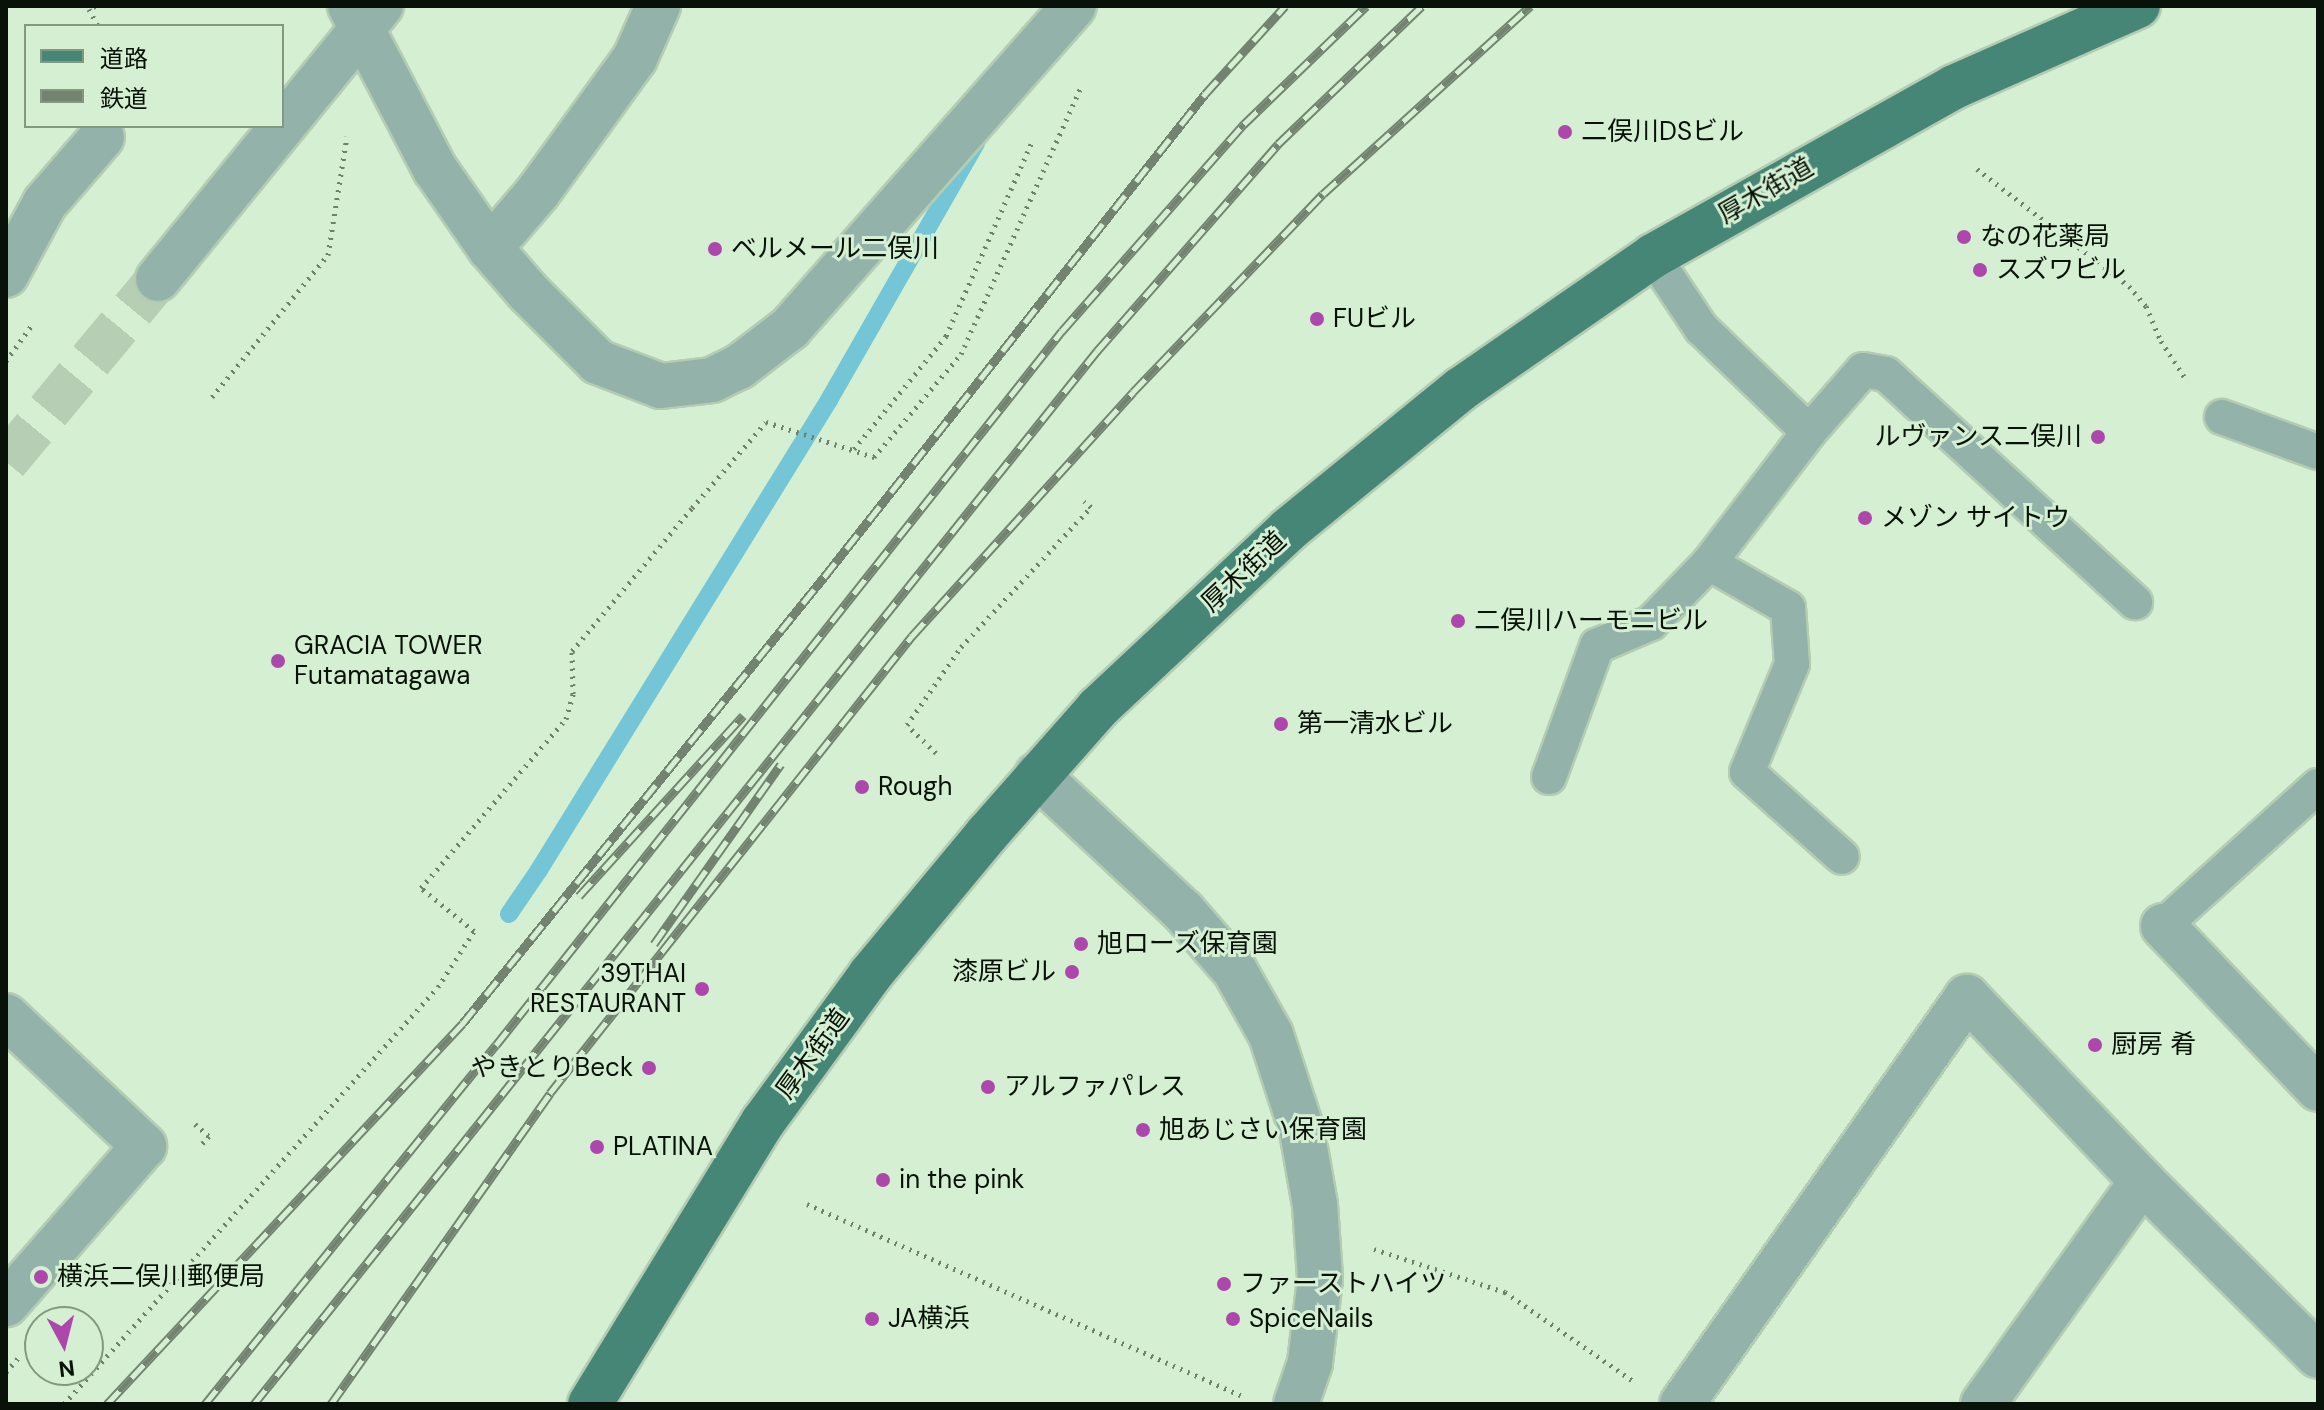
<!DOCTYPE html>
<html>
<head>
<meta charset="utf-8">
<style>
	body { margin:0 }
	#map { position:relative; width:2324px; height:1410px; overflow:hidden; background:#d5efd2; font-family:"DM Sans","Noto Sans JP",sans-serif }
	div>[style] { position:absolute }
	.stream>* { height:18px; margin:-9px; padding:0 9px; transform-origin:9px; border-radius:9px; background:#74c6d7 }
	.tertiary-tunnel>* { height:44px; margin-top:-22px; transform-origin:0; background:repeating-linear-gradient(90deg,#b6ceb4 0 44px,transparent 0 66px) }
	.path>* { height:5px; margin-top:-2.5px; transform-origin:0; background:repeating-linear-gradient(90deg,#6e7f6c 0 2px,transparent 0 8px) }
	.roads { filter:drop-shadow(2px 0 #b4ccb2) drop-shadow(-2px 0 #b4ccb2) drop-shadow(0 2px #b4ccb2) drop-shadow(0 -2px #b4ccb2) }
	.service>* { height:34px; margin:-17px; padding:0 17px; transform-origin:17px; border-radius:17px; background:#92b2aa }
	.minor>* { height:44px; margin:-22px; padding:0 22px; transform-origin:22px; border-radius:22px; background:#92b2aa }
	.tertiary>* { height:44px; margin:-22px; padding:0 22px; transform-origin:22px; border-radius:22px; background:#92b2aa }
	.primary>* { height:44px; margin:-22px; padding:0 22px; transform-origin:22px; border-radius:22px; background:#458677 }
	.rail>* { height:9px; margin-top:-4.5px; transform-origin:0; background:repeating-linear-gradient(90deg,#d5efd2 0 18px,#728470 0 36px); box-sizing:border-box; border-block:2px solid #728470 }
	.dots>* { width:22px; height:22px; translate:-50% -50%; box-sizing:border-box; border:4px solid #d5efd2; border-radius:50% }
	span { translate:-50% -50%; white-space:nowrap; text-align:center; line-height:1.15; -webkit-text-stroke:6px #d5efd2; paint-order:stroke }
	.poi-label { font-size:26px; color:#091208 }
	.left { translate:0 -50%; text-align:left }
	.right { translate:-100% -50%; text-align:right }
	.street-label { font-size:26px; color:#091208 }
	.frame { position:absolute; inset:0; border:8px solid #091208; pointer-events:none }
	.legend { position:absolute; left:24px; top:24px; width:260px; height:104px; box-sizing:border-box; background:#d5efd2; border:2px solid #839781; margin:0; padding:10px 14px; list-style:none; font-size:24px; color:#091208 }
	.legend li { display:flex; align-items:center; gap:16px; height:40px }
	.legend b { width:40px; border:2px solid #839781 }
	.north { position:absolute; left:24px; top:1306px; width:80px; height:80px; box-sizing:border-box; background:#d5efd2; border:2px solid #839781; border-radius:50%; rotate:173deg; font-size:22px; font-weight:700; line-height:32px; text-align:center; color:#091208 }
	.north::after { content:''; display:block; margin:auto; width:28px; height:36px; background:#ad47ab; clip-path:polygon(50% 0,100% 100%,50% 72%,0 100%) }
</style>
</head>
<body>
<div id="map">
	<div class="stream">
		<div style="left:509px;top:914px;width:53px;rotate:-55.7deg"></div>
		<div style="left:539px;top:870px;width:552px;rotate:-58.32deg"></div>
		<div style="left:829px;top:400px;width:296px;rotate:-60.2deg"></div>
	</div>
	<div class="tertiary-tunnel">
		<div style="left:6px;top:462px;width:238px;rotate:-50.3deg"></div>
	</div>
	<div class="path">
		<div style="left:95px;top:6px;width:7px;rotate:153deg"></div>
		<div style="left:89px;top:9px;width:19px;rotate:62deg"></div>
		<div style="left:1977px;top:169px;width:192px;rotate:37.6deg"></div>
		<div style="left:2129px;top:286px;width:26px;rotate:50deg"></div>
		<div style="left:2146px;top:306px;width:38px;rotate:67deg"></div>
		<div style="left:2161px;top:341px;width:48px;rotate:57deg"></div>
		<div style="left:6px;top:361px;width:44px;rotate:-54.2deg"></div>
		<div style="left:212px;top:397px;width:183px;rotate:-50.8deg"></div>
		<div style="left:328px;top:255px;width:120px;rotate:-80.9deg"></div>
		<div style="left:854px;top:449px;width:146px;rotate:-50.8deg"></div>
		<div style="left:946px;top:336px;width:214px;rotate:-66.1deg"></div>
		<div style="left:936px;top:753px;width:40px;rotate:-136deg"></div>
		<div style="left:907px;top:725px;width:95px;rotate:-55.3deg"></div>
		<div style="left:961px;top:647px;width:191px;rotate:-47.1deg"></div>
		<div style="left:1091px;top:507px;width:9px;rotate:-139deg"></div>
		<div style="left:195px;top:1124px;width:18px;rotate:41deg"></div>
		<div style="left:209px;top:1136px;width:12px;rotate:132deg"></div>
		<div style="left:807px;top:1204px;width:474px;rotate:23.8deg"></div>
		<div style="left:1374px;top:1249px;width:138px;rotate:18.2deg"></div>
		<div style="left:1505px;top:1292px;width:156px;rotate:34.8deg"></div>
		<div style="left:6px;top:1372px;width:18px;rotate:-49deg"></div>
		<div style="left:64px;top:1404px;width:560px;rotate:-48.11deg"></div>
		<div style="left:438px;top:987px;width:67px;rotate:-57.3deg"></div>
		<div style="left:474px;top:931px;width:68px;rotate:-140.9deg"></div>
		<div style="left:421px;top:888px;width:223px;rotate:-49.4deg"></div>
		<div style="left:566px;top:719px;width:26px;rotate:-74deg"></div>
		<div style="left:573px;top:694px;width:43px;rotate:-91.3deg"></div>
		<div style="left:572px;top:651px;width:187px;rotate:-50deg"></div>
		<div style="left:692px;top:508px;width:113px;rotate:-49.3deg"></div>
		<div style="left:766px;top:422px;width:114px;rotate:18deg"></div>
		<div style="left:874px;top:457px;width:135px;rotate:-49.8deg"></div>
		<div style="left:961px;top:354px;width:293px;rotate:-65.8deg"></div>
	</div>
	<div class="roads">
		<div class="service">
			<div style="left:2222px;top:417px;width:102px;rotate:20deg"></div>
			<div style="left:1809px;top:432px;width:82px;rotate:-48.9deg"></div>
			<div style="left:1863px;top:370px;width:23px;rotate:10deg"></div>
			<div style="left:1886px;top:374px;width:338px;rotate:42.5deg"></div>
			<div style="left:1709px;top:563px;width:91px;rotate:29.7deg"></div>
			<div style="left:1788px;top:608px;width:56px;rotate:85.9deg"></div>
			<div style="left:1792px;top:664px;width:117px;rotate:112.6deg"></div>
			<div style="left:1747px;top:772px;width:127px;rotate:41.8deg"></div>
			<div style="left:1549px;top:777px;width:140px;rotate:-69.9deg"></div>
			<div style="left:1597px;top:646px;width:59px;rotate:-23.1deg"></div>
			<div style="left:1651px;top:623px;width:83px;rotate:-46deg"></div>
			<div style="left:1709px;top:563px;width:165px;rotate:-52.6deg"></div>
			<div style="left:1809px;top:432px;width:150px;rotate:-136.1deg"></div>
			<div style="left:1701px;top:328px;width:87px;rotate:-123.7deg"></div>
			<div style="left:2163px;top:926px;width:209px;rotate:-42.1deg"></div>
		</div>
		<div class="minor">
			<div style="left:350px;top:6px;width:184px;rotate:62.5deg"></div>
			<div style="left:435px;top:169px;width:96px;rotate:55.2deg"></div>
			<div style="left:490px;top:248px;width:58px;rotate:49.2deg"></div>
			<div style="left:528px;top:292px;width:99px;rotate:45deg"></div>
			<div style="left:598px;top:362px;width:67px;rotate:20.9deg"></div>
			<div style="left:661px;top:386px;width:51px;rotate:-6.7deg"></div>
			<div style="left:490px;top:248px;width:74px;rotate:-49.4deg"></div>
			<div style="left:538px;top:192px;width:165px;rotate:-54.1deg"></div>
			<div style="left:635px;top:58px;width:57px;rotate:-66.1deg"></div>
			<div style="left:6px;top:275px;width:82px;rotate:-61.6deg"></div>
			<div style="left:45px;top:203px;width:87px;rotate:-49.2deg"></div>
			<div style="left:1037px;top:775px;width:200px;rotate:43deg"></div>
			<div style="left:1183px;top:911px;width:79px;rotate:49.1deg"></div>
			<div style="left:1235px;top:971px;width:73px;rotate:60.6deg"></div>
			<div style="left:1271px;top:1035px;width:101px;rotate:72.1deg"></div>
			<div style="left:1302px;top:1131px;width:75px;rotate:80deg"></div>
			<div style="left:1315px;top:1205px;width:74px;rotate:86.1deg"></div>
			<div style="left:1320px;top:1279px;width:85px;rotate:96.8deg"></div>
			<div style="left:1310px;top:1363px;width:43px;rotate:108.9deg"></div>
			<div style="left:2163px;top:926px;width:225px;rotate:46.4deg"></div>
			<div style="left:6px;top:1016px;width:190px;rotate:43.3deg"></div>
			<div style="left:144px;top:1146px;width:210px;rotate:131.1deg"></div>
			<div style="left:1682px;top:1404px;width:497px;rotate:-55deg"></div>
			<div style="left:1967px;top:997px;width:254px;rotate:46.4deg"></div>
			<div style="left:2142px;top:1181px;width:248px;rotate:44.8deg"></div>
			<div style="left:1983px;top:1404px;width:274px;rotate:-54.5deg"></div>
		</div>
		<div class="tertiary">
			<div style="left:158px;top:279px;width:353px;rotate:-50.8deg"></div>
			<div style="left:712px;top:380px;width:30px;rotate:-26deg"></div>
			<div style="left:739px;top:367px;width:64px;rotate:-37.4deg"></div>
			<div style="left:790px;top:328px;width:429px;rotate:-48.6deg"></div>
		</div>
		<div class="primary">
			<div style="left:590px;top:1404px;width:331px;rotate:-58.5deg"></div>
			<div style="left:763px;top:1122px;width:182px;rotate:-53.9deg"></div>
			<div style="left:870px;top:975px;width:183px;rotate:-50.3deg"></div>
			<div style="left:987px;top:834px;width:168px;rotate:-48.6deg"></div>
			<div style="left:1098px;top:708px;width:260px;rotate:-43.1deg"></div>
			<div style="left:1288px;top:530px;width:223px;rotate:-39.2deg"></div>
			<div style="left:1461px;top:389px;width:234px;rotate:-34.7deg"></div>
			<div style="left:1653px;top:256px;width:345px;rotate:-29.3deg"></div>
			<div style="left:1954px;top:87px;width:201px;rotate:-23.8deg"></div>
		</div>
	</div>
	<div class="rail">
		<div style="left:579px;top:896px;width:244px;rotate:-47.7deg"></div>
		<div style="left:654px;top:944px;width:220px;rotate:-54.8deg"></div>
		<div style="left:107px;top:1404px;width:521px;rotate:-46.94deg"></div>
		<div style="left:463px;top:1023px;width:574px;rotate:-51.01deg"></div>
		<div style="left:824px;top:577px;width:615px;rotate:-51.73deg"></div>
		<div style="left:1205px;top:94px;width:119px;rotate:-47.7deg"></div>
		<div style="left:205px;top:1404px;width:462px;rotate:-51deg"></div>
		<div style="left:496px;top:1045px;width:911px;rotate:-51.6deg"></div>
		<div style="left:1062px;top:331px;width:276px;rotate:-48.7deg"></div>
		<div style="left:1244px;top:124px;width:170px;rotate:-44deg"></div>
		<div style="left:254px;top:1404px;width:1349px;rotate:-51.32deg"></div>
		<div style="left:1097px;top:351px;width:275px;rotate:-48.8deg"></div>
		<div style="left:1278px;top:144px;width:199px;rotate:-43.8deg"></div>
		<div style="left:331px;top:1404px;width:380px;rotate:-54.8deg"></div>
		<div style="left:550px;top:1093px;width:583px;rotate:-51.62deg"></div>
		<div style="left:912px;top:636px;width:329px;rotate:-47.8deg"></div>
		<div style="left:1133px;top:392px;width:274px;rotate:-46.2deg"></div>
		<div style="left:1323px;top:194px;width:280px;rotate:-42.2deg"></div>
	</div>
	<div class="dots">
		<div style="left:1565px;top:132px;background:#ad47ab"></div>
		<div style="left:1964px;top:237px;background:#ad47ab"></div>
		<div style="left:715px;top:249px;background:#ad47ab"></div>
		<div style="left:1980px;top:270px;background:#ad47ab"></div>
		<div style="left:1317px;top:319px;background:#ad47ab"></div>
		<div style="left:2098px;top:437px;background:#ad47ab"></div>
		<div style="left:1865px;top:518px;background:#ad47ab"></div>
		<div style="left:1458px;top:621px;background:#ad47ab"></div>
		<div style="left:278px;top:661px;background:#ad47ab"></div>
		<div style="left:1281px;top:724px;background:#ad47ab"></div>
		<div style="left:862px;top:787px;background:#ad47ab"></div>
		<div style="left:1081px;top:944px;background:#ad47ab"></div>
		<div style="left:1072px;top:972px;background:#ad47ab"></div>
		<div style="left:702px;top:989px;background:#ad47ab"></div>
		<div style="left:2095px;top:1045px;background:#ad47ab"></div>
		<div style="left:649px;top:1068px;background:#ad47ab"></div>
		<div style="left:988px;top:1087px;background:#ad47ab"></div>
		<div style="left:1143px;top:1130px;background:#ad47ab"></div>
		<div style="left:597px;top:1147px;background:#ad47ab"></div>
		<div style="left:883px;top:1180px;background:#ad47ab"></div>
		<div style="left:41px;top:1277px;background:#ad47ab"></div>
		<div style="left:1224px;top:1284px;background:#ad47ab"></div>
		<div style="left:872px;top:1319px;background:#ad47ab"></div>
		<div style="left:1233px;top:1319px;background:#ad47ab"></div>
	</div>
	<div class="poi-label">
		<span class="left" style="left:1581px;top:132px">二俣川DSビル</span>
		<span class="left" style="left:1980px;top:237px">なの花薬局</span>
		<span class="left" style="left:731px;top:249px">ベルメール二俣川</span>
		<span class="left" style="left:1996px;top:270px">スズワビル</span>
		<span class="left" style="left:1333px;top:319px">FUビル</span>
		<span class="right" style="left:2082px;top:437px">ルヴァンス二俣川</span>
		<span class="left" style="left:1881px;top:518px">メゾン サイトウ</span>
		<span class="left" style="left:1474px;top:621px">二俣川ハーモニビル</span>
		<span class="left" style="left:294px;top:661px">GRACIA TOWER<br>Futamatagawa</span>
		<span class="left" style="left:1297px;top:724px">第一清水ビル</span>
		<span class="left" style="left:878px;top:787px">Rough</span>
		<span class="left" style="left:1097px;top:944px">旭ローズ保育園</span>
		<span class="right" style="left:1056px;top:972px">漆原ビル</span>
		<span class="right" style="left:686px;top:989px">39THAI<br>RESTAURANT</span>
		<span class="left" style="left:2111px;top:1045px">厨房 肴</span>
		<span class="right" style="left:633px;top:1068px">やきとりBeck</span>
		<span class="left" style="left:1004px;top:1087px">アルファパレス</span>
		<span class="left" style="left:1159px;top:1130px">旭あじさい保育園</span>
		<span class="left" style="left:613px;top:1147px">PLATINA</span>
		<span class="left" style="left:899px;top:1180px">in the pink</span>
		<span class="left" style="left:57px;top:1277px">横浜二俣川郵便局</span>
		<span class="left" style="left:1240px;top:1284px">ファーストハイツ</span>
		<span class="left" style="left:888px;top:1319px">JA横浜</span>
		<span class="left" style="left:1249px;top:1319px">SpiceNails</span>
	</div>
	<div class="street-label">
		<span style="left:1766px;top:191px;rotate:-30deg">厚木街道</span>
		<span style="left:1244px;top:572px;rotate:-43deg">厚木街道</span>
		<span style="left:813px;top:1054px;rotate:-54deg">厚木街道</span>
	</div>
	<div class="frame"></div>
	<ul class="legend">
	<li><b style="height:10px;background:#458677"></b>道路</li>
	<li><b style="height:10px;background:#728470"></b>鉄道</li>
	</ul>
	<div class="north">N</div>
</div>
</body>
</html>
